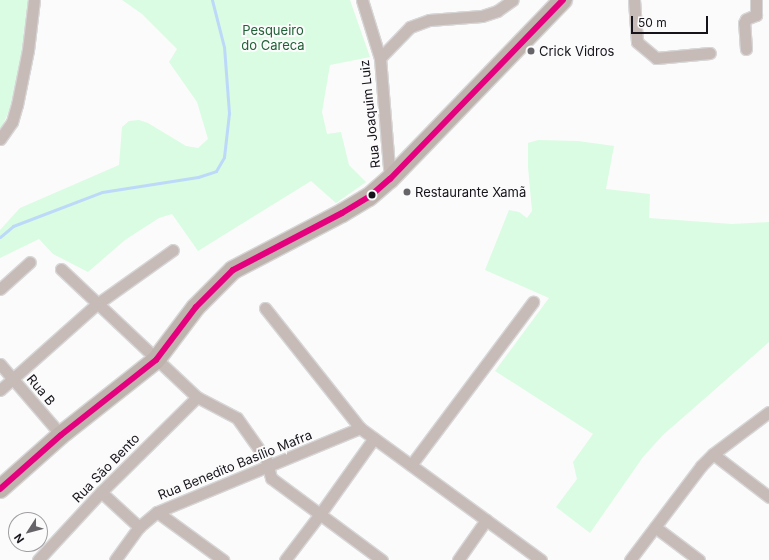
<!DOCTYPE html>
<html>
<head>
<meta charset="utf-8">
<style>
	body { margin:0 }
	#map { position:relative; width:769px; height:560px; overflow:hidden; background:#fbfbfb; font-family:Inter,sans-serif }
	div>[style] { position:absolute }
	.green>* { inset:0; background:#dafce2 }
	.stream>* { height:3px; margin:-1.5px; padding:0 1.5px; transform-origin:1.5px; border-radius:1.5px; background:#bcd9f9 }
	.roads { filter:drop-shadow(1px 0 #d7d6d7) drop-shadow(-1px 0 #d7d6d7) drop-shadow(0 1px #d7d6d7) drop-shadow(0 -1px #d7d6d7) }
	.minor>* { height:11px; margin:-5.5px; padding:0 5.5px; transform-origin:5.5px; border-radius:5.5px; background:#c7bbb8 }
	.primary>* { height:18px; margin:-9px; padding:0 9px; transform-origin:9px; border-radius:9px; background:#bfb3ae }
	.bus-1>* { height:6px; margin:-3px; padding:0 3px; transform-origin:3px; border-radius:3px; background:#e5007d }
	.dots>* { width:11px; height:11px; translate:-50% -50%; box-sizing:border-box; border:2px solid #fbfbfb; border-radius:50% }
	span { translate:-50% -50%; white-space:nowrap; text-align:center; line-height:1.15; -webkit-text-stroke:4px #fbfbfb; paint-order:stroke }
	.park-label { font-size:13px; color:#1f6136 }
	.poi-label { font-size:13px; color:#17131b }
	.left { translate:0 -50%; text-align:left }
	.street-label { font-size:13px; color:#17131b }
	.north { position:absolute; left:8px; top:512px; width:40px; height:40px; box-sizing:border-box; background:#fbfbfb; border:1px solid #a09ea1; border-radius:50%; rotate:234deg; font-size:11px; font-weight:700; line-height:16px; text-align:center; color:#17131b }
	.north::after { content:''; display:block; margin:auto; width:14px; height:18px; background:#676469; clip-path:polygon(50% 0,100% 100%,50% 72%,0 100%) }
	.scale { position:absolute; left:631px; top:16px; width:77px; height:18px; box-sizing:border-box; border:2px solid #17131b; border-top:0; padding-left:5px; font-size:12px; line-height:14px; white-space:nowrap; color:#17131b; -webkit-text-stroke:3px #fbfbfb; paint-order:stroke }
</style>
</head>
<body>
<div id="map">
	<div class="green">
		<div style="clip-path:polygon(0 0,29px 0,24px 52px,9px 111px,0 131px)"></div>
		<div style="clip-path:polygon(122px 0,350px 0,370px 57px,330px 65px,322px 112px,327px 134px,341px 132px,349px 165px,366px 182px,336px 203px,311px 181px,198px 251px,172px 214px,159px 218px,125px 240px,88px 272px,53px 254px,39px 239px,0 258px,0 230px,20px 208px,119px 165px,122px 127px,129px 121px,139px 120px,148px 123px,186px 146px,198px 148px,208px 139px,197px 102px,169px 62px,177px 49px,142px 14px)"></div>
		<div style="clip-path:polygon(538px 140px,578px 141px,614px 146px,606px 189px,650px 194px,649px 218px,732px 224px,769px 222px,769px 342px,663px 435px,643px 457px,590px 533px,556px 507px,577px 479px,573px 462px,593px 434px,495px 371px,549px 298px,485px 270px,509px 210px,519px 212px,527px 218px,532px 211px,528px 167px,528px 143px)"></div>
	</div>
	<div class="stream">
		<div style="left:0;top:237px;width:17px;rotate:-40deg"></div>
		<div style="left:13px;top:226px;width:95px;rotate:-20.9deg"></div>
		<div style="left:102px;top:192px;width:97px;rotate:-8.9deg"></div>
		<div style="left:198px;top:177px;width:19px;rotate:-18deg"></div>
		<div style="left:216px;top:171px;width:16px;rotate:-60deg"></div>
		<div style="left:224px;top:157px;width:44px;rotate:-83.5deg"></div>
		<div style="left:229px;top:113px;width:66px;rotate:-94.3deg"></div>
		<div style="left:224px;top:47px;width:49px;rotate:-104.3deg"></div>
	</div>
	<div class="roads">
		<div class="minor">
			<div style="left:362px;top:0;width:61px;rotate:72.8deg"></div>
			<div style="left:380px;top:58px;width:121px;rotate:85.3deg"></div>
			<div style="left:634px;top:0;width:42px;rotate:85.9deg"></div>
			<div style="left:637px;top:42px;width:25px;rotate:40deg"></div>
			<div style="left:656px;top:58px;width:54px;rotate:-5.3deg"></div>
			<div style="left:746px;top:49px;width:26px;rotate:-94deg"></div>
			<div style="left:744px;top:23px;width:4px;rotate:-63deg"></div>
			<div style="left:746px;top:19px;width:11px;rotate:-22deg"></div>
			<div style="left:756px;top:15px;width:15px;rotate:-90deg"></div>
			<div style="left:380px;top:58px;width:43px;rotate:-45.9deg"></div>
			<div style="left:410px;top:27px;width:20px;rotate:-20deg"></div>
			<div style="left:429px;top:20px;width:53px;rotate:-4.3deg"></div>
			<div style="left:482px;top:16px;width:16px;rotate:-18deg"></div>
			<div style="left:497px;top:11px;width:19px;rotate:-35deg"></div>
			<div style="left:0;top:139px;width:21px;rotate:-55deg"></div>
			<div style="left:12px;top:122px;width:18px;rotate:-74deg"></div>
			<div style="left:17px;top:105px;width:56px;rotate:-78.7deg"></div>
			<div style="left:28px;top:50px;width:50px;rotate:-83.2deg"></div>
			<div style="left:61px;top:269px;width:187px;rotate:43.3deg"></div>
			<div style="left:197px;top:397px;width:45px;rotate:27.7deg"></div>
			<div style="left:237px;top:418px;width:50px;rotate:54.7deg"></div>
			<div style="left:266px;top:459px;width:20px;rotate:75deg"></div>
			<div style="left:271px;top:478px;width:138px;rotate:36.5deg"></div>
			<div style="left:0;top:289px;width:40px;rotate:-42deg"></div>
			<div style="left:265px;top:308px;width:153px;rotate:51.6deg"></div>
			<div style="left:360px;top:428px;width:224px;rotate:36.1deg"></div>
			<div style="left:0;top:364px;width:94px;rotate:49.3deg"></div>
			<div style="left:0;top:390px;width:130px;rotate:-41.6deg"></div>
			<div style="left:97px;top:304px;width:93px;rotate:-35.4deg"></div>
			<div style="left:713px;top:454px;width:71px;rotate:37.5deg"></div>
			<div style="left:411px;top:465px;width:204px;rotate:-53.2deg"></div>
			<div style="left:101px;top:492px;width:52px;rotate:42.6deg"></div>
			<div style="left:157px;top:512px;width:82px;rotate:36deg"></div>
			<div style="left:655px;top:527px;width:55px;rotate:36.9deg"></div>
			<div style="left:38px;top:560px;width:93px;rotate:-47.2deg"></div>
			<div style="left:101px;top:492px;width:135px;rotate:-44.7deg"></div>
			<div style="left:115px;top:560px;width:41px;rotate:-54deg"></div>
			<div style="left:139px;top:527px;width:23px;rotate:-40deg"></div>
			<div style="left:157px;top:512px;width:220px;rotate:-22.5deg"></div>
			<div style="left:285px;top:560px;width:58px;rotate:-52.7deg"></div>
			<div style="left:320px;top:514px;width:93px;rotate:-54.6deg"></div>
			<div style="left:458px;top:560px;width:49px;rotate:-55deg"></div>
			<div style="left:630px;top:560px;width:118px;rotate:-52.9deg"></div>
			<div style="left:701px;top:466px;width:17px;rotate:-45deg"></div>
			<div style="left:713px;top:454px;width:70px;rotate:-36.9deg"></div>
		</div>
		<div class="primary">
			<div style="left:0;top:489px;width:81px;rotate:-41.5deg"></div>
			<div style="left:61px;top:435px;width:121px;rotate:-38.3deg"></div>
			<div style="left:156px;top:360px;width:66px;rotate:-53deg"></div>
			<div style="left:196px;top:307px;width:52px;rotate:-45deg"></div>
			<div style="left:233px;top:270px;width:123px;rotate:-27.6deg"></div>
			<div style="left:342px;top:213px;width:31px;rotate:-31deg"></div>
			<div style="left:369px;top:197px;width:28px;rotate:-41deg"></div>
			<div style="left:390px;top:179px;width:249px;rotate:-46deg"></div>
		</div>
	</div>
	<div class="bus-1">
		<div style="left:0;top:489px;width:81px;rotate:-41.5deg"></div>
		<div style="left:61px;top:435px;width:121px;rotate:-38.3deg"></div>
		<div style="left:156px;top:360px;width:66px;rotate:-53deg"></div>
		<div style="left:196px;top:307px;width:52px;rotate:-45deg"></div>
		<div style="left:233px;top:270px;width:123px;rotate:-27.6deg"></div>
		<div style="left:342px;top:213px;width:31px;rotate:-31deg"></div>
		<div style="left:369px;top:197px;width:28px;rotate:-41deg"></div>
		<div style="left:390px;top:179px;width:249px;rotate:-46deg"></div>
	</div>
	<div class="dots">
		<div style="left:531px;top:51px;background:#676469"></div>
		<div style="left:407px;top:192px;background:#676469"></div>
		<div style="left:372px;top:195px;background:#17131b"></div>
	</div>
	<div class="park-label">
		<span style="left:273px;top:38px">Pesqueiro<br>do Careca</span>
	</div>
	<div class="poi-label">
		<span class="left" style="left:539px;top:51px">Crick Vidros</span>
		<span class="left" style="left:415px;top:192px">Restaurante Xamã</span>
	</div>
	<div class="street-label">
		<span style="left:370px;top:114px;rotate:-96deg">Rua Joaquim Luiz</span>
		<span style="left:41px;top:390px;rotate:50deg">Rua B</span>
		<span style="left:235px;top:465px;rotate:-22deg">Rua Benedito Basílio Mafra</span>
		<span style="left:106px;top:468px;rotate:-46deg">Rua São Bento</span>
	</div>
	<div class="north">N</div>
	<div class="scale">50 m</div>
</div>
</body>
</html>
